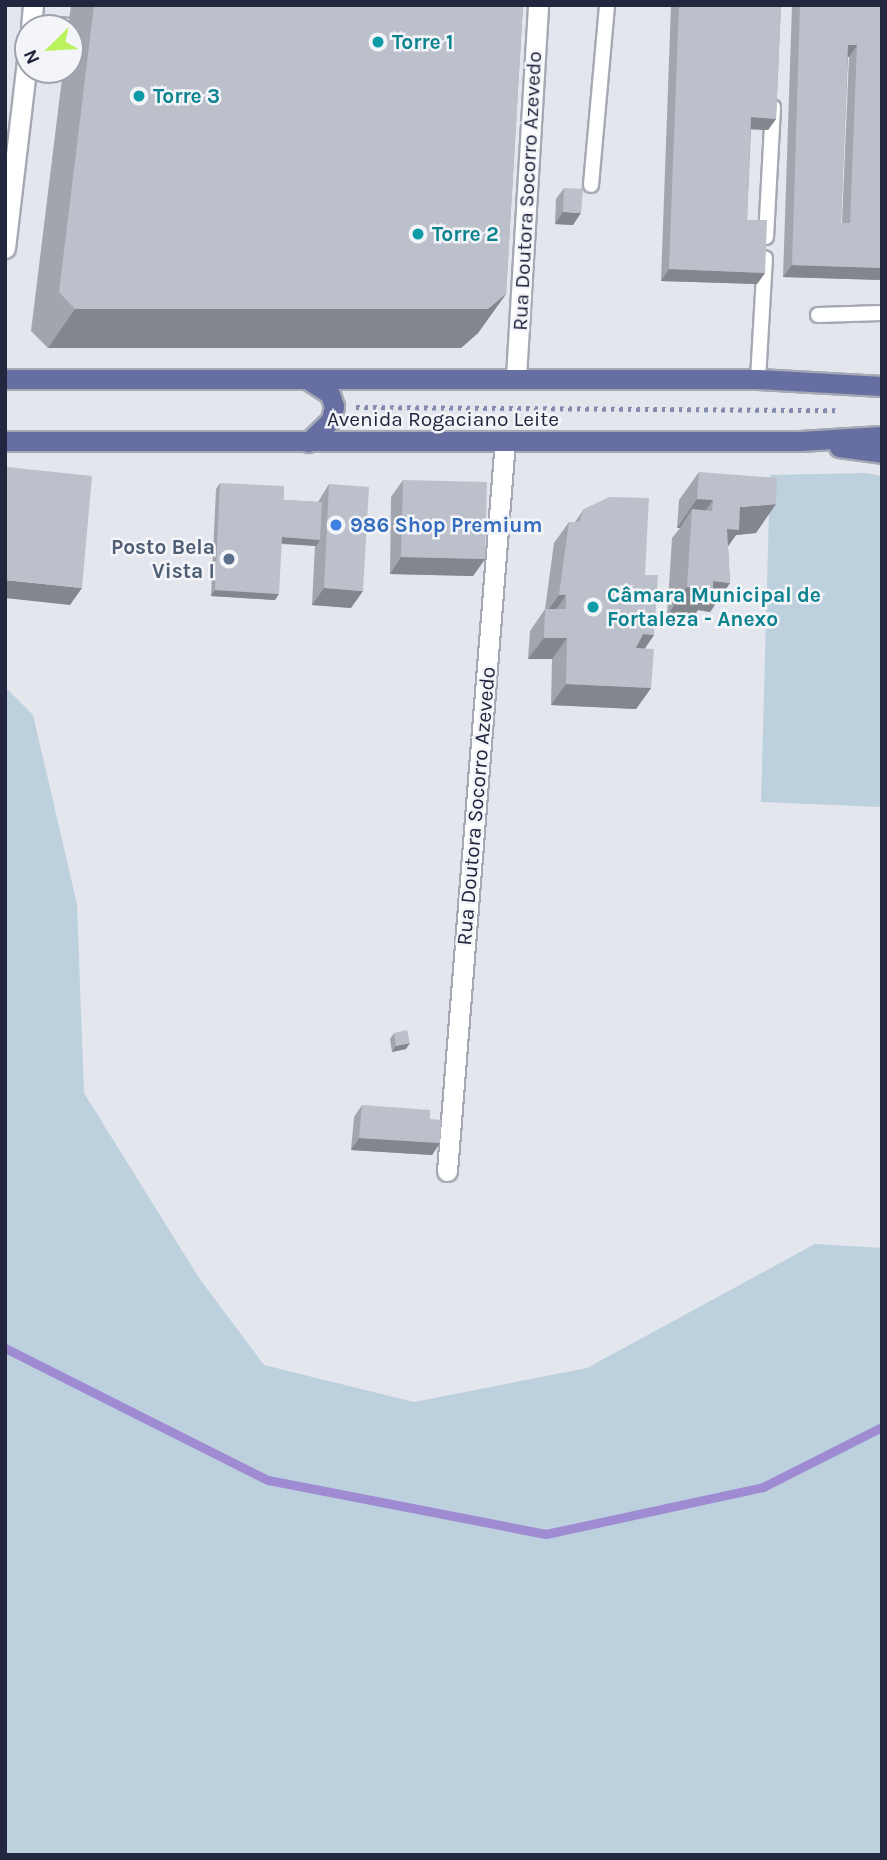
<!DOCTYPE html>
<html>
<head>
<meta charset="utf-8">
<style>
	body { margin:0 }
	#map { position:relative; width:887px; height:1860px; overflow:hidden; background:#e3e6ec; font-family:Karla,sans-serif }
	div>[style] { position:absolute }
	.green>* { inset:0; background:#bcd0dd }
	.stream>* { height:9px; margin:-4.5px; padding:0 4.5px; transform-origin:4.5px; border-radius:4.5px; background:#9e8bd1 }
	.path>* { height:4.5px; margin-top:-2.25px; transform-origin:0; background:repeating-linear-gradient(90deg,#838cb0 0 3.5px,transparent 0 8.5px) }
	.roads { filter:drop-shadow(2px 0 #a5a9b4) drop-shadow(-2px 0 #a5a9b4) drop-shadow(0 2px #a5a9b4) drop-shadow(0 -2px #a5a9b4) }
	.service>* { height:14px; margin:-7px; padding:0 7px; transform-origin:7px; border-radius:7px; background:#fff }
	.minor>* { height:19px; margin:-9.5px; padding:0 9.5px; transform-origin:9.5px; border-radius:9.5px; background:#fff }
	.tertiary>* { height:19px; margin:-9.5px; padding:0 9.5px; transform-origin:9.5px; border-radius:9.5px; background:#fff }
	.primary>* { height:19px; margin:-9.5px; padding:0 9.5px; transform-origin:9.5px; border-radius:9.5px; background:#676fa2 }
	.wall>* { inset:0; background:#a2a5ae }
	.shaded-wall>* { inset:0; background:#84868d }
	.building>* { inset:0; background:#bcc0ca }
	.dots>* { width:19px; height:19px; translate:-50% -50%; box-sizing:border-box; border:4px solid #f3f5f9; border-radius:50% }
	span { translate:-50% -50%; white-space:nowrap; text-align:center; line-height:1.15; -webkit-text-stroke:5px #f3f5f9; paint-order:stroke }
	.culture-label { font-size:21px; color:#0d838f; font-weight:700 }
	.left { translate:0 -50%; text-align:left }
	.street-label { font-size:21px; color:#22263e }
	.shop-label { font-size:21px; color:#366cbe; font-weight:700 }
	.service-label { font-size:21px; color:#4e5e75; font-weight:700 }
	.right { translate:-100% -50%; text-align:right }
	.frame { position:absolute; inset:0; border:7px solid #22263e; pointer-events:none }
	.north { position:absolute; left:14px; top:14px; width:70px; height:70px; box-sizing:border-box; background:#f3f5f9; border:2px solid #9fa2ae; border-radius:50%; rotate:246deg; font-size:19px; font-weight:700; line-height:28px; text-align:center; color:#22263e }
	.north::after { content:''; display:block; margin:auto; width:24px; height:32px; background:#baf15c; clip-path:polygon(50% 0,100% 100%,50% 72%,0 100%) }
</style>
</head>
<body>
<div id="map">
	<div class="green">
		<div style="clip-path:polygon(866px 473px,882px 476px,882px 807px,761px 802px,770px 475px)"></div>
		<div style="clip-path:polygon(5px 687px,33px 715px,77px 904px,84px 1093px,199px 1278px,264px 1365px,414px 1402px,587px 1368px,815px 1244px,882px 1248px,882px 1855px,5px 1855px)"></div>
	</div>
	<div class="stream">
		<div style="left:5px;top:1348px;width:294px;rotate:26.7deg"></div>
		<div style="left:268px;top:1480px;width:283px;rotate:11deg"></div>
		<div style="left:546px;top:1534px;width:222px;rotate:-12.2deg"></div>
		<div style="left:763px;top:1487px;width:133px;rotate:-26.8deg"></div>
	</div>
	<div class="path">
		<div style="left:356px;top:407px;width:480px;rotate:0.4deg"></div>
	</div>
	<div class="roads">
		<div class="service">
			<div style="left:31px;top:24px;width:42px;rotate:2.7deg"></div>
			<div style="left:73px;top:26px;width:12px;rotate:35deg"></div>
			<div style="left:591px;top:185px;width:181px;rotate:-84.9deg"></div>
			<div style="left:766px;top:237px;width:130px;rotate:-86.9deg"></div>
			<div style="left:818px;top:315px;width:64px;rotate:-1.8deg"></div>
			<div style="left:758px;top:379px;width:121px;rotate:-86.7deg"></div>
		</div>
		<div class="minor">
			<div style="left:516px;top:377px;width:373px;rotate:-86.6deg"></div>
			<div style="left:447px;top:1171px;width:732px;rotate:-85.46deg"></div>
		</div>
		<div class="tertiary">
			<div style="left:31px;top:28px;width:23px;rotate:-85deg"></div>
			<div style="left:5px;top:248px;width:196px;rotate:-83.3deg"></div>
		</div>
		<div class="primary">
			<div style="left:5px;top:379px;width:753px"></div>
			<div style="left:758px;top:379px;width:124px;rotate:3.2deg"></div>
			<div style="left:307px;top:379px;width:27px;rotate:33deg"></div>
			<div style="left:330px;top:394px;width:13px;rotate:72deg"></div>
			<div style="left:334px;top:406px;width:14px;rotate:102deg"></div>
			<div style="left:331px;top:420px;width:32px;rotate:136deg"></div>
			<div style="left:5px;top:441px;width:795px"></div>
			<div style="left:800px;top:441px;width:82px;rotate:-3.5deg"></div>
			<div style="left:839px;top:447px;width:43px;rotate:7.9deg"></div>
		</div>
	</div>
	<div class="wall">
		<div style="clip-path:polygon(71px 5px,523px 5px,506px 294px,478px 333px,461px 348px,48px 348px,31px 331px,63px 70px,70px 70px,70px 28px,68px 28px)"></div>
		<div style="clip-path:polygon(671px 5px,781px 5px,776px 119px,768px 130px,751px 129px,747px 220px,765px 273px,757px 284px,661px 281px)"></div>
		<div style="clip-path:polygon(evenodd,792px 5px,882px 5px,882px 280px,783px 277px,792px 5px,848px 57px,849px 57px,842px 223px,841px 223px,848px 57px)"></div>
		<div style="clip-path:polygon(564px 188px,573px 225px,555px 224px,556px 199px)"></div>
		<div style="clip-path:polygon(699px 472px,756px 533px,736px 535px,728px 546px,730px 583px,710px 612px,698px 610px,693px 617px,667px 616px,672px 538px,680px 528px,677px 528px,679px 500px)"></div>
		<div style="clip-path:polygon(403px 480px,485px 559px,473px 576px,390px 574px,391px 497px)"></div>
		<div style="clip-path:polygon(220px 483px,284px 500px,318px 502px,329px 484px,351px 608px,312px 605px,315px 546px,281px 544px,275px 600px,211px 596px,216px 489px)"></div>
		<div style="clip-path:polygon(584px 509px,645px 575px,654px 635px,645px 648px,651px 688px,636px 709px,551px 705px,552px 659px,528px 659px,530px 631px,545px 609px,554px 543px,569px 522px,575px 522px)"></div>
		<div style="clip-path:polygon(394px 1033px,406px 1049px,392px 1052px,390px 1039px)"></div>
		<div style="clip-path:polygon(362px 1105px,430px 1119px,440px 1143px,432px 1155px,351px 1150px,354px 1117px)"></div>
	</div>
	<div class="shaded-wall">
		<div style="clip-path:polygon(848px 45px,857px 45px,849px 57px,840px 56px)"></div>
		<div style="clip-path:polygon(751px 117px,776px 119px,768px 130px,743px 129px)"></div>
		<div style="clip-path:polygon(563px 212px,581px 213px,573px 225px,555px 224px)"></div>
		<div style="clip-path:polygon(792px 265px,882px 268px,882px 280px,783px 277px)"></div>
		<div style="clip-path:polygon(669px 269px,765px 273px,757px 284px,661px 281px)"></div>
		<div style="clip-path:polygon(506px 294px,478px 333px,461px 348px,48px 348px,75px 309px)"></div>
		<div style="clip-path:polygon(697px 499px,713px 500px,693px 529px,692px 509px,680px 528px,677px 528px)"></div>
		<div style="clip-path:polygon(776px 504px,756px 533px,736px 535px,719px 559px,707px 558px,740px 507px)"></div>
		<div style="clip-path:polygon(282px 537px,320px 540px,316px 546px,278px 543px)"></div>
		<div style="clip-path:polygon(401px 557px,485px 559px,473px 576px,390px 574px)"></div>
		<div style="clip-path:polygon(5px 580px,82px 588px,70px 605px,5px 598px)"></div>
		<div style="clip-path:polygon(713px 581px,730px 583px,710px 612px,698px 610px,693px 617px,667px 616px,687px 587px)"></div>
		<div style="clip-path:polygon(324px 588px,363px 591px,351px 608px,312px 605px)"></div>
		<div style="clip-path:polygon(215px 590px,279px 594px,275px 600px,211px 596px)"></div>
		<div style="clip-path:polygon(559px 595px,566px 595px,551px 617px,544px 616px)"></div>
		<div style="clip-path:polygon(643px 634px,654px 635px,639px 657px,628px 656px)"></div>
		<div style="clip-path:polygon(544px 638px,567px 638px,552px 659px,528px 659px)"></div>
		<div style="clip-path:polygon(566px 684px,651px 688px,636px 709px,551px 705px)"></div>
		<div style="clip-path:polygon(410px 1043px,406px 1049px,392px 1052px,396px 1046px)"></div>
		<div style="clip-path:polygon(359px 1138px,440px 1143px,432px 1155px,351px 1150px)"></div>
	</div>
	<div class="building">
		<div style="clip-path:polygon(94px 5px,523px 5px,506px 294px,488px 309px,75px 309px,59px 292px)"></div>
		<div style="clip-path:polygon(679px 5px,781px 5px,776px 119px,751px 117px,747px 220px,767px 220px,765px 273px,669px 269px)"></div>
		<div style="clip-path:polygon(evenodd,800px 5px,882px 5px,882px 268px,792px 265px,800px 5px,848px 45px,857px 45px,850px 223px,841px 223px,848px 45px)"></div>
		<div style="clip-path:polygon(564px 188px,583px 189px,581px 213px,563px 212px)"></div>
		<div style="clip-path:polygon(7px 467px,92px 476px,82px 588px,5px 580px,5px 485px)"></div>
		<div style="clip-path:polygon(699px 472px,777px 478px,776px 504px,740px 507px,739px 530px,727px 529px,730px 583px,713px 581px,713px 589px,687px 587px,692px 509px,712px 511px,713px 500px,697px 499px)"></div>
		<div style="clip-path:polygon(403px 480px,487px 482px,485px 559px,401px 557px)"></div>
		<div style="clip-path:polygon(220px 483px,284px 486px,284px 500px,322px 502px,320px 540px,282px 537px,279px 594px,215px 590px)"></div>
		<div style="clip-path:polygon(329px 484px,369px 487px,363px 591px,324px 588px)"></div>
		<div style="clip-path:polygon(609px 497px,649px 498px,645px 575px,658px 575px,654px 635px,643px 634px,636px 648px,654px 649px,651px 688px,566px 684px,567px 638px,544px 638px,545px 609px,566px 609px,566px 595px,559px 595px,569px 522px,579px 522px,584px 509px)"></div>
		<div style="clip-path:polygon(407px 1030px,410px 1043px,396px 1046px,394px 1033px)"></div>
		<div style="clip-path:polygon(362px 1105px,430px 1110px,430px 1119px,441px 1120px,440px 1143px,359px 1138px)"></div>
	</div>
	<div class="dots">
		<div style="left:378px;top:42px;background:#0f9aa8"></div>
		<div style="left:139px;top:96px;background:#0f9aa8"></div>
		<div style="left:418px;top:234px;background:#0f9aa8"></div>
		<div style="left:336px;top:525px;background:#3f7fe0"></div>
		<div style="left:229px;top:559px;background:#5c6f8a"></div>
		<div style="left:593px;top:607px;background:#0f9aa8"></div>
	</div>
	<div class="culture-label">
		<span class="left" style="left:392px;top:42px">Torre 1</span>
		<span class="left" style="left:153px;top:96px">Torre 3</span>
		<span class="left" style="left:432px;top:234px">Torre 2</span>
		<span class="left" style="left:607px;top:607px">Câmara Municipal de<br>Fortaleza - Anexo</span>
	</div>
	<div class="street-label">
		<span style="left:527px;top:191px;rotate:-87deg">Rua Doutora Socorro Azevedo</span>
		<span style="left:443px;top:419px">Avenida Rogaciano Leite</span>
		<span style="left:476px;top:806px;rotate:-85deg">Rua Doutora Socorro Azevedo</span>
	</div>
	<div class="shop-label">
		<span class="left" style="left:350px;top:525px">986 Shop Premium</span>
	</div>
	<div class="service-label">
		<span class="right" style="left:215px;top:559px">Posto Bela<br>Vista I</span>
	</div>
	<div class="frame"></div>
	<div class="north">N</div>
</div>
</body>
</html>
